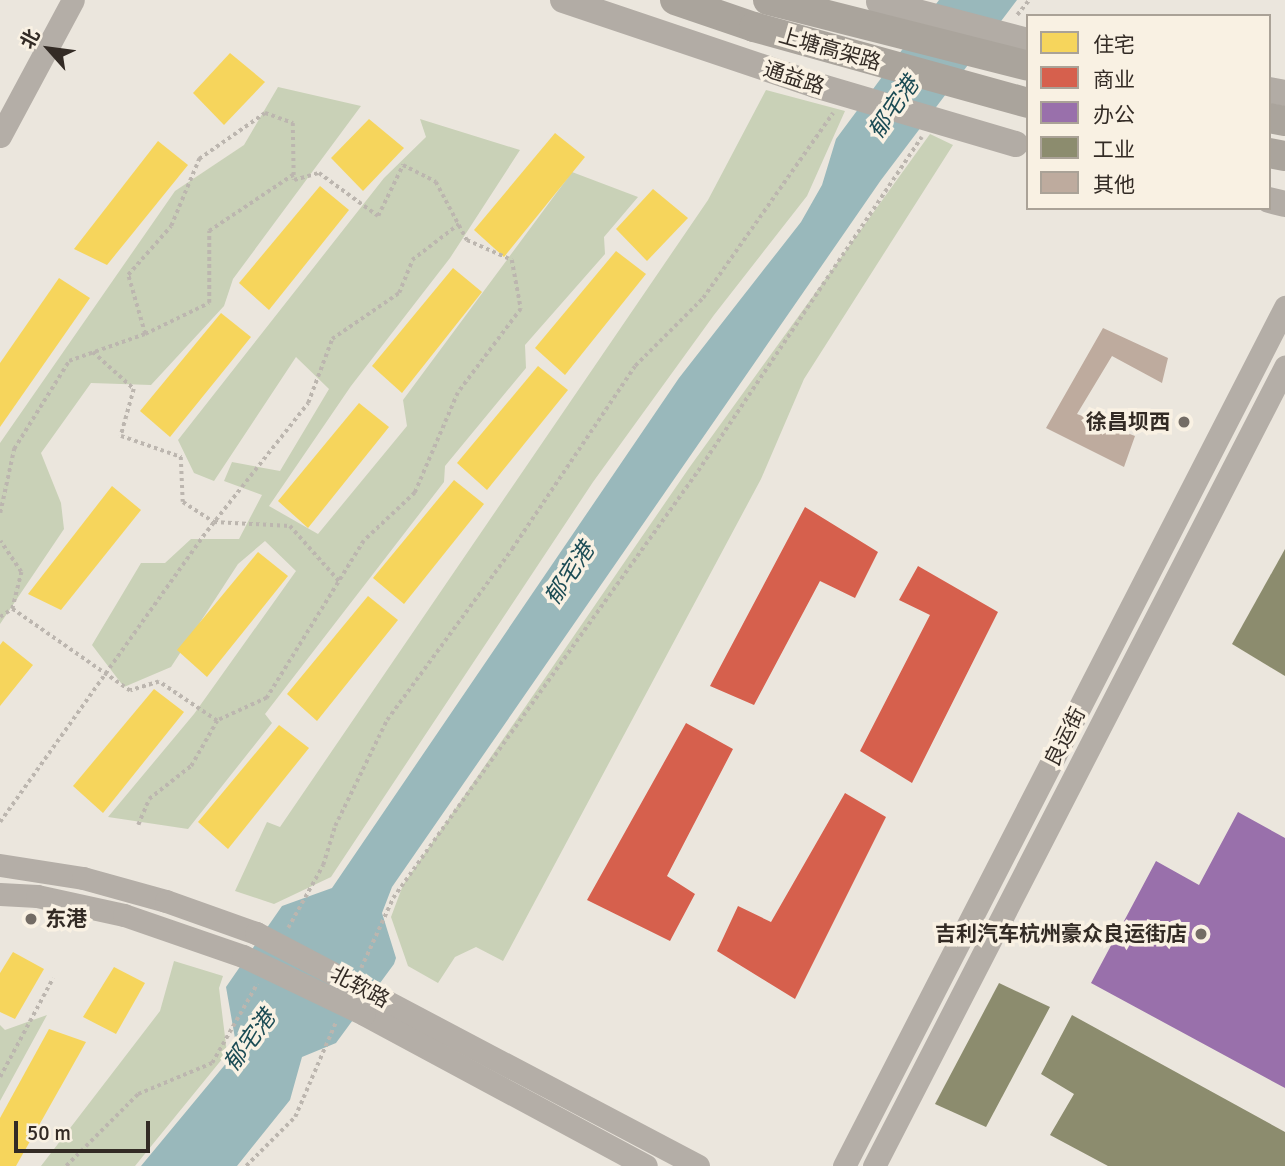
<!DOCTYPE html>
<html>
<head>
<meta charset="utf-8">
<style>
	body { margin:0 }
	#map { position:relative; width:1285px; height:1166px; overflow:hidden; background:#ebe6dd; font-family:Signika,"Noto Sans SC",sans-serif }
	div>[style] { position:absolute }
	.green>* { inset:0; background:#c9d1b7 }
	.water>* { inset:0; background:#99b8bb }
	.homes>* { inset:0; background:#f6d55c }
	.shops>* { inset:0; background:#d6604d }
	.offices>* { inset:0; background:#9970ab }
	.industry>* { inset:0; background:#8c8c6e }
	.building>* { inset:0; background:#beab9e }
	.path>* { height:3.5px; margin-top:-1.75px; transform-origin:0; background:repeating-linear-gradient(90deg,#bcb6af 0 3.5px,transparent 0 7px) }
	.secondary>* { height:23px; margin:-11.5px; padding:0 11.5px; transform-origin:11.5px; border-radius:11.5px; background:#b4aea7 }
	.primary>* { height:26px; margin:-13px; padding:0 13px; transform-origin:13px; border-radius:13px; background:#b2aca5 }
	.highway>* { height:30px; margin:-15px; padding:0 15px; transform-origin:15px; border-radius:15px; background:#aaa49c }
	.secondary-bridge>* { height:23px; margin:-11.5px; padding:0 11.5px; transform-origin:11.5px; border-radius:11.5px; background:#b4aea7 }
	.primary-bridge>* { height:26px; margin:-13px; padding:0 13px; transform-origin:13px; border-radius:13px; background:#b2aca5 }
	.highway-bridge>* { height:30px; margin:-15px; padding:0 15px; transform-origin:15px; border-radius:15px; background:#aaa49c }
	.dots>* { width:19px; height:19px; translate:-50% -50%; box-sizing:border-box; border:4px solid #f9f1e3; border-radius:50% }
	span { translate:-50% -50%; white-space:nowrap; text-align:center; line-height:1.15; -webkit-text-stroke:7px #f9f1e3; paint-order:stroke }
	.street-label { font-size:21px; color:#332b25 }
	.poi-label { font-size:21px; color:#332b25; font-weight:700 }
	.right { translate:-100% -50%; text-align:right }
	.left { translate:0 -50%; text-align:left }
	.water-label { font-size:23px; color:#1b4b54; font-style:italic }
	.legend { position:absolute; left:1026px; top:14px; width:245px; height:196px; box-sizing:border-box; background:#f9f1e3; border:2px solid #aaa297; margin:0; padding:9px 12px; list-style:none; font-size:21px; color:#332b25 }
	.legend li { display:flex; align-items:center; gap:14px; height:35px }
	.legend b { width:35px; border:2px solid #aaa297 }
	.north { position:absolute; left:14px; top:14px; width:70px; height:70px; -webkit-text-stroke:5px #f9f1e3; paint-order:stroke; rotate:298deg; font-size:19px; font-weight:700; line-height:28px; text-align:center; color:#332b25 }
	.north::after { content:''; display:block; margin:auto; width:24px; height:32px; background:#332b25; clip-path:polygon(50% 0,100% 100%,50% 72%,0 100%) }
	.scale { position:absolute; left:14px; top:1121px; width:136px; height:32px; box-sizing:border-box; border:4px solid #332b25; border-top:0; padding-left:9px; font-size:21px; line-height:24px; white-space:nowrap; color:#332b25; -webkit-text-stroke:5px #f9f1e3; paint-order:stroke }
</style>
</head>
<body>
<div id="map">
	<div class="green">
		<div style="clip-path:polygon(278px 87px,361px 106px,233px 279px,224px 306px,151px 385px,91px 383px,41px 453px,61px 503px,64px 529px,0 624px,0 443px,175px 191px,244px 145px)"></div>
		<div style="clip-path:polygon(766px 90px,845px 111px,807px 196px,714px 315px,593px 482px,331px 877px,274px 904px,235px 891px,267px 822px,280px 827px,708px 200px)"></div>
		<div style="clip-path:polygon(420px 119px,520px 150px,450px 258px,351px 386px,269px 506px,318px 534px,407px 426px,403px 400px,572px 172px,638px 197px,604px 237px,605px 254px,525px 345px,526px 368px,445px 466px,444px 482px,265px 714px,272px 723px,188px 829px,108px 817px,194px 714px,296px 571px,265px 541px,238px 564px,171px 667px,124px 687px,92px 645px,141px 563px,165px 563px,191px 539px,239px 539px,262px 495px,224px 481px,232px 462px,280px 471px,329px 389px,296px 357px,214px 481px,194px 473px,178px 440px,384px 178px,426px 137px)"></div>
		<div style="clip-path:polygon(930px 134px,953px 145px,804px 379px,761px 479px,503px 961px,476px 947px,455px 957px,438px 983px,408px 966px,391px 917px,403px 885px,689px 468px)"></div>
		<div style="clip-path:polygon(174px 961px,223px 976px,219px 988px,227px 1053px,135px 1166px,41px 1166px,160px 1011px)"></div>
		<div style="clip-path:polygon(47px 1015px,0 1101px,0 1025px,5px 1030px)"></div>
	</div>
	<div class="water">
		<div style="clip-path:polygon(939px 0,1017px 0,881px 180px,392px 887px,382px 913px,396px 958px,394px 964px,336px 1043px,302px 1057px,290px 1100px,237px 1166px,141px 1166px,233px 1055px,236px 1044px,226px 987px,282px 906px,332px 888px,679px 378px,801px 222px,822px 185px,836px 139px)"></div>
	</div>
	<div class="homes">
		<div style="clip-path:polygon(230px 53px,265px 82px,224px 125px,193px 93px)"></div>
		<div style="clip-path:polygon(369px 119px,404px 148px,363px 191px,331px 158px)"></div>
		<div style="clip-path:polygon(555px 133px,585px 157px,504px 257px,474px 230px)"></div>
		<div style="clip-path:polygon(158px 141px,188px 165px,107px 265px,74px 249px)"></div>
		<div style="clip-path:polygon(320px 186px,349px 210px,269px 310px,239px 283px)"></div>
		<div style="clip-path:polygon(653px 189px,688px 218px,647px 261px,616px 229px)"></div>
		<div style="clip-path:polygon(616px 251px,646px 274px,565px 375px,535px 348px)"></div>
		<div style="clip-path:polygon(453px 268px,482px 292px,402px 393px,372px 366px)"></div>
		<div style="clip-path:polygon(59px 278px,90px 298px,0 427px,0 363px)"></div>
		<div style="clip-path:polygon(221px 313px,251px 337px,170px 437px,140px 411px)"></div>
		<div style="clip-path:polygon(538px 366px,568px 390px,487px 490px,457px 463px)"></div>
		<div style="clip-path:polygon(359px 403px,389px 427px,308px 528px,278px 501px)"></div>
		<div style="clip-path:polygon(454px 480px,484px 504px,404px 604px,373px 578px)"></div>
		<div style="clip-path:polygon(112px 486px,141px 510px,61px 610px,28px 594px)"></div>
		<div style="clip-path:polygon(258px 552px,288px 576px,207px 677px,177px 650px)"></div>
		<div style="clip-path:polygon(368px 596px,398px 620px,317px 721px,287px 694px)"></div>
		<div style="clip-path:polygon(3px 641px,33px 665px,0 706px,0 645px)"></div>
		<div style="clip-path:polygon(154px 689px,184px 712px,103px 813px,73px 786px)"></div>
		<div style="clip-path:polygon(279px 725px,309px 748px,228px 849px,198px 822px)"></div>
		<div style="clip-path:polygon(13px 952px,44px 969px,15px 1019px,0 1012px,0 973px)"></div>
		<div style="clip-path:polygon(114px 967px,145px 983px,116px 1034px,83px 1017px)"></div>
		<div style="clip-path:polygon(49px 1029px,86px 1042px,16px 1166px,0 1166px,0 1118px)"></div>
	</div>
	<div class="shops">
		<div style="clip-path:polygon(805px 507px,878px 552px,855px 598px,820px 581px,754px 705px,710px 686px)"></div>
		<div style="clip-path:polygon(918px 566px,998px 612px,912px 783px,860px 751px,930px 615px,899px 600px)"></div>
		<div style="clip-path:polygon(686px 723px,733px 749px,667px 876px,695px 894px,670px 941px,587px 900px)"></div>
		<div style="clip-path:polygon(845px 793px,886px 817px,795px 999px,717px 951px,738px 906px,771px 922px)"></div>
	</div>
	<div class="offices">
		<div style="clip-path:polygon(1238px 812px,1285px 838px,1285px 1088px,1091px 983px,1156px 861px,1199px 885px)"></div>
	</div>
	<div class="industry">
		<div style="clip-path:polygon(1285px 549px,1285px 676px,1232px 644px)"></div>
		<div style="clip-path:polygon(999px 983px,1050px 1007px,986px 1127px,935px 1104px)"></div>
		<div style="clip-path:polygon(1072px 1015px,1285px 1132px,1285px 1166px,1108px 1166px,1050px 1135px,1074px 1094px,1041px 1074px)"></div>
	</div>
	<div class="building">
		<div style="clip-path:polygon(1103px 328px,1168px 358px,1162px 383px,1112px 356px,1077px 414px,1135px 436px,1124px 467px,1046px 428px)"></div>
	</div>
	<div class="path">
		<div style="left:1017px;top:15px;width:19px;rotate:-51deg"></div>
		<div style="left:145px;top:334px;width:71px;rotate:-25.8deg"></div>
		<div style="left:209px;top:303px;width:72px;rotate:-90deg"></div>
		<div style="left:209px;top:231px;width:102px;rotate:-33.8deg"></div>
		<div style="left:93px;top:352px;width:55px;rotate:42.1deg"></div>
		<div style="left:134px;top:389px;width:49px;rotate:105.5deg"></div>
		<div style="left:121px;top:436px;width:64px;rotate:19.3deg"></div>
		<div style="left:181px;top:457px;width:45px;rotate:87.5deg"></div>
		<div style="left:183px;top:502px;width:37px;rotate:33deg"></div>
		<div style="left:214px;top:522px;width:76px;rotate:3deg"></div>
		<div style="left:290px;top:526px;width:74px;rotate:48.3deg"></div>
		<div style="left:0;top:513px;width:66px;rotate:-77.7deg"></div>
		<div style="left:14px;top:449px;width:104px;rotate:-58deg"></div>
		<div style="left:69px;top:361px;width:81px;rotate:-19.6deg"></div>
		<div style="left:145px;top:334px;width:61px;rotate:-106.1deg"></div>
		<div style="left:128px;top:275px;width:65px;rotate:-48.7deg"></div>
		<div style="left:171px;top:226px;width:73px;rotate:-67.3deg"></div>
		<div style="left:199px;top:159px;width:80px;rotate:-34.9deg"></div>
		<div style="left:265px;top:113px;width:30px;rotate:20deg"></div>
		<div style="left:293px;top:123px;width:57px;rotate:89deg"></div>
		<div style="left:294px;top:180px;width:26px;rotate:-16deg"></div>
		<div style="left:319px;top:173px;width:73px;rotate:36.1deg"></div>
		<div style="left:378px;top:216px;width:57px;rotate:-63.9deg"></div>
		<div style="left:403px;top:165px;width:37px;rotate:27deg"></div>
		<div style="left:436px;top:182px;width:66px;rotate:61.9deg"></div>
		<div style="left:467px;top:240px;width:49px;rotate:24deg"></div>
		<div style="left:512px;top:260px;width:50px;rotate:79.6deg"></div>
		<div style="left:521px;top:309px;width:105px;rotate:126.9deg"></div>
		<div style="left:458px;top:393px;width:109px;rotate:113.3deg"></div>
		<div style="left:415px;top:493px;width:70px;rotate:136.7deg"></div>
		<div style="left:364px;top:541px;width:185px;rotate:121.7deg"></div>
		<div style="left:267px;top:698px;width:55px;rotate:155.3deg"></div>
		<div style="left:217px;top:721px;width:70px;rotate:-146.1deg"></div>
		<div style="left:159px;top:682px;width:30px;rotate:163deg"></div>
		<div style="left:130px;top:691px;width:144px;rotate:-145.2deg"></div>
		<div style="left:12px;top:609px;width:38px;rotate:-76deg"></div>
		<div style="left:21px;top:572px;width:37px;rotate:-124deg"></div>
		<div style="left:0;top:617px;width:14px;rotate:-34deg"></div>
		<div style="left:0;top:822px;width:357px;rotate:-54.6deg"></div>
		<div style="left:207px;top:531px;width:163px;rotate:-51.7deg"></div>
		<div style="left:308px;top:403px;width:68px;rotate:-69.4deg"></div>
		<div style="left:332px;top:339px;width:81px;rotate:-34.5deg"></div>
		<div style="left:399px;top:293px;width:35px;rotate:-68deg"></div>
		<div style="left:412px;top:260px;width:59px;rotate:-37.5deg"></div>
		<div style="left:138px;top:825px;width:28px;rotate:-67deg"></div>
		<div style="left:149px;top:799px;width:53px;rotate:-38.2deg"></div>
		<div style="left:191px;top:766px;width:52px;rotate:-60deg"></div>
		<div style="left:288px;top:928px;width:72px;rotate:-60.9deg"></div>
		<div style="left:323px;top:865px;width:41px;rotate:-72.9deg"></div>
		<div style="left:335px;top:826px;width:118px;rotate:-63.9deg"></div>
		<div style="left:387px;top:720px;width:212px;rotate:-53.8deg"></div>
		<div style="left:512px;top:549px;width:220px;rotate:-56.1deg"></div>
		<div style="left:635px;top:366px;width:96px;rotate:-45deg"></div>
		<div style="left:703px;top:298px;width:226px;rotate:-54.9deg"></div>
		<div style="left:361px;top:968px;width:77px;rotate:-65.4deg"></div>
		<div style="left:393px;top:898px;width:525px;rotate:-54.46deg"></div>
		<div style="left:698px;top:471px;width:402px;rotate:-56.2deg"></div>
		<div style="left:0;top:1077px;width:112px;rotate:-61.8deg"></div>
		<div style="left:66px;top:1166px;width:102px;rotate:-45deg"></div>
		<div style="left:138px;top:1094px;width:80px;rotate:-22.7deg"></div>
		<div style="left:212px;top:1063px;width:91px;rotate:-60.3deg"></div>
		<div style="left:246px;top:1166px;width:69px;rotate:-45deg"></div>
		<div style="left:295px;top:1117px;width:103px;rotate:-66.7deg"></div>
	</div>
	<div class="secondary">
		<div style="left:0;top:136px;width:154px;rotate:-61.8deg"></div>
		<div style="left:0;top:865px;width:84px;rotate:8.9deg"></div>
		<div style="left:83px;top:878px;width:86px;rotate:15.5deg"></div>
		<div style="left:166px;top:901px;width:96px;rotate:19.6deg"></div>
		<div style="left:0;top:894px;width:37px;rotate:3deg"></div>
		<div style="left:37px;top:896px;width:89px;rotate:12.3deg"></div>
		<div style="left:124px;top:915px;width:126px;rotate:19deg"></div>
		<div style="left:376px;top:996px;width:364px;rotate:27.8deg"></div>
		<div style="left:364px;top:1014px;width:320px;rotate:28.3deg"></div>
		<div style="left:844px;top:1166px;width:966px;rotate:-62.82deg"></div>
		<div style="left:874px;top:1166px;width:899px;rotate:-62.78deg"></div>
	</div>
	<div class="primary">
		<div style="left:563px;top:0;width:266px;rotate:18.6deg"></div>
		<div style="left:1269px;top:90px;width:16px;rotate:11deg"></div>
		<div style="left:1269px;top:200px;width:16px;rotate:14deg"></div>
	</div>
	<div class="highway">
		<div style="left:1269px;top:118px;width:16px;rotate:11deg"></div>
		<div style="left:1269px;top:153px;width:16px;rotate:11deg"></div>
	</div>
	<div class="secondary-bridge">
		<div style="left:256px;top:933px;width:136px;rotate:27.7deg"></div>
		<div style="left:243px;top:956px;width:134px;rotate:25.6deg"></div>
	</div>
	<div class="primary-bridge">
		<div style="left:879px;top:2px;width:154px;rotate:14.7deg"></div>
		<div style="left:815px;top:85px;width:209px;rotate:16.4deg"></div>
	</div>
	<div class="highway-bridge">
		<div style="left:675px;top:0;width:83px;rotate:18.9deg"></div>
		<div style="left:754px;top:27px;width:284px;rotate:15.5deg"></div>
		<div style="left:768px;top:0;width:268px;rotate:14.2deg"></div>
	</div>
	<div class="dots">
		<div style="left:1184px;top:422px;background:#736c65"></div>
		<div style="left:31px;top:919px;background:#736c65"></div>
		<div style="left:1201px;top:934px;background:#736c65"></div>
	</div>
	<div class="street-label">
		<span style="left:830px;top:49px;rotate:16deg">上塘高架路</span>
		<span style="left:794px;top:78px;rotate:18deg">通益路</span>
		<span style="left:1065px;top:737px;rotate:-63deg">良运街</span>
		<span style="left:360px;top:987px;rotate:28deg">北软路</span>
	</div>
	<div class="poi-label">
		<span class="right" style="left:1170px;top:422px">徐昌坝西</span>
		<span class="left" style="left:45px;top:919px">东港</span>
		<span class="right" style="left:1187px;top:934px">吉利汽车杭州豪众良运街店</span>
	</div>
	<div class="water-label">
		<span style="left:894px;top:108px;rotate:-55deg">郁宅港</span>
		<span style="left:570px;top:574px;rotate:-56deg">郁宅港</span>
		<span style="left:250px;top:1041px;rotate:-53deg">郁宅港</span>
	</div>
	<ul class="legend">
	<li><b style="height:19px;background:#f6d55c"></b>住宅</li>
	<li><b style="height:19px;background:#d6604d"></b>商业</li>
	<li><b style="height:19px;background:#9970ab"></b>办公</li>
	<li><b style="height:19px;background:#8c8c6e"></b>工业</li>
	<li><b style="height:19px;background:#beab9e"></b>其他</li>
	</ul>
	<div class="north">北</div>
	<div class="scale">50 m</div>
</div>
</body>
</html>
